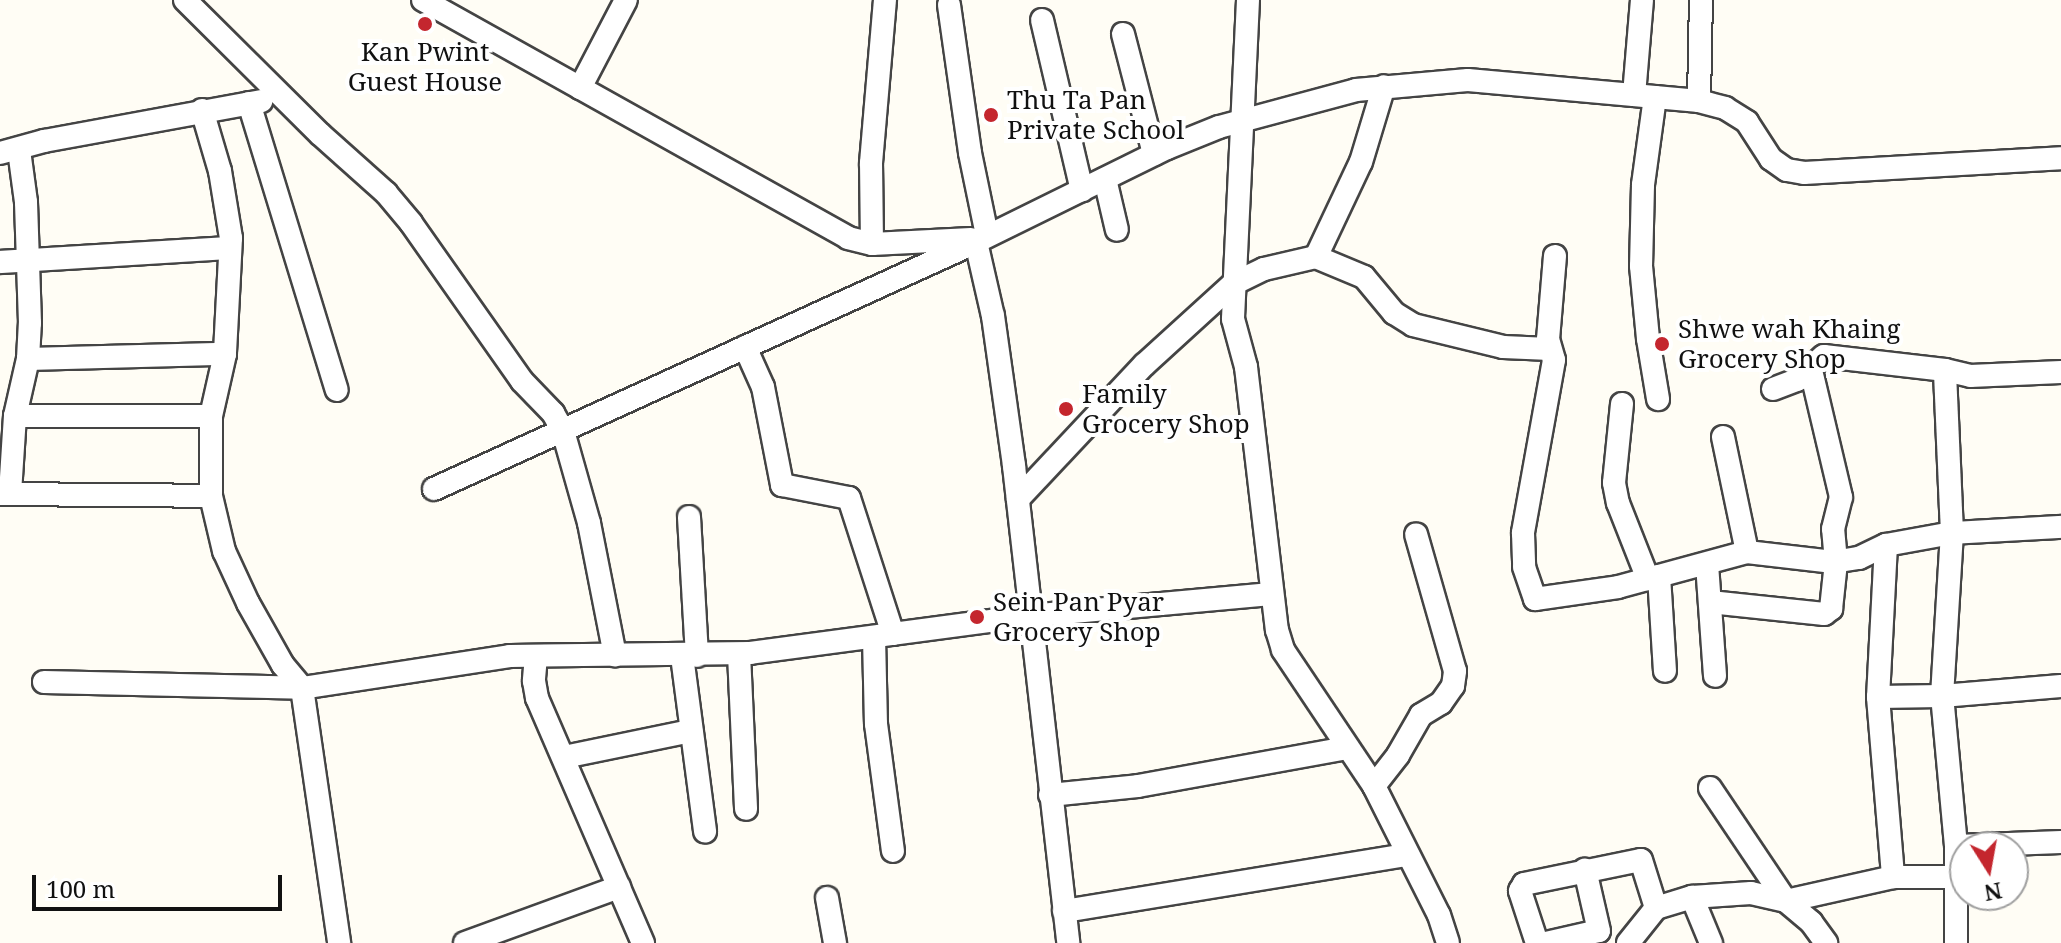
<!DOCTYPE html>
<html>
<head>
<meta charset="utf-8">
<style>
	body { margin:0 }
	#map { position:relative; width:2061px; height:943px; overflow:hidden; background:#fffdf5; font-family:"Noto Serif",serif }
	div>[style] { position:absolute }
	.roads { filter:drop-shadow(2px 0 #444) drop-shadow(-2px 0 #444) drop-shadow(0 2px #444) drop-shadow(0 -2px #444) }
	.minor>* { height:22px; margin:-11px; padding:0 11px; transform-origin:11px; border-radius:11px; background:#fff }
	.dots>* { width:22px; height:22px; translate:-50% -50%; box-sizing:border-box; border:4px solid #fff; border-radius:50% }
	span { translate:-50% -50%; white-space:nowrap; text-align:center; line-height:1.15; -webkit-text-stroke:8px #fff; paint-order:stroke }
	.poi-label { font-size:26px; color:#111 }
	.left { translate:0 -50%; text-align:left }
	.north { position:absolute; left:1949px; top:831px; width:80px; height:80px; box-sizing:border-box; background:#fff; border:2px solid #a0a0a0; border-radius:50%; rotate:169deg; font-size:22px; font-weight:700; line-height:32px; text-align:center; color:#111 }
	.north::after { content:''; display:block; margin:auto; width:28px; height:36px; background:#c4262e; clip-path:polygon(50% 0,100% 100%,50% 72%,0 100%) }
	.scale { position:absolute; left:32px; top:875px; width:250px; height:36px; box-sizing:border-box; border:4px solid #111; border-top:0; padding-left:10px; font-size:24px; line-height:28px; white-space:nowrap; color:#111; -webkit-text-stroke:6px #fff; paint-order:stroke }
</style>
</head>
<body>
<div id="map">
	<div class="roads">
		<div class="minor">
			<div style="left:185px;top:0;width:190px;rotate:44.8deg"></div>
			<div style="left:320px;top:134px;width:89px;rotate:41.8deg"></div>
			<div style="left:386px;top:193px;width:39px;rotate:50deg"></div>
			<div style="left:411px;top:223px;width:193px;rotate:54.9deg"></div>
			<div style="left:522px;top:381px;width:45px;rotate:45.9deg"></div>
			<div style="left:553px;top:413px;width:21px;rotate:61deg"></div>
			<div style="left:563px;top:431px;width:96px;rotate:74.2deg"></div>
			<div style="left:589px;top:523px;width:135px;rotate:78.9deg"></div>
			<div style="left:423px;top:0;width:487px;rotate:29.2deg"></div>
			<div style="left:848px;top:238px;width:25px;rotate:14deg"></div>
			<div style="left:872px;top:244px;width:99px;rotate:-2.9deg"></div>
			<div style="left:1248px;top:0;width:319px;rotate:92.7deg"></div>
			<div style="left:1233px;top:319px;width:50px;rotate:74.8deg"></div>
			<div style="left:1246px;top:367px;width:265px;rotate:83.3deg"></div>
			<div style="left:1277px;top:630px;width:21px;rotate:73deg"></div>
			<div style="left:1283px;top:650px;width:164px;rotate:56.2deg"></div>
			<div style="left:1374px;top:786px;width:144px;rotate:63.3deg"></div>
			<div style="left:1439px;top:915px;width:29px;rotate:72deg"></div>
			<div style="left:949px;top:5px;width:149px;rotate:81.9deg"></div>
			<div style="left:970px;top:153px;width:84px;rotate:78.3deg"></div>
			<div style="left:1042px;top:20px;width:175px;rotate:76.8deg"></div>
			<div style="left:1123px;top:34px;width:124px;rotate:75.5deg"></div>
			<div style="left:580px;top:88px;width:99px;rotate:-62.4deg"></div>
			<div style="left:1634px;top:95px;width:95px;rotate:-85.2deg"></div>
			<div style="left:1655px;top:97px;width:89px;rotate:97.8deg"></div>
			<div style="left:1643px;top:185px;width:81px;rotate:91.4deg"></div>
			<div style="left:1641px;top:266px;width:73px;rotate:84.5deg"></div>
			<div style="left:1648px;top:339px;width:61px;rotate:80.5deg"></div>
			<div style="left:1699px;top:101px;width:101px;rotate:-88.9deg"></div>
			<div style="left:249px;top:103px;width:300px;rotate:73deg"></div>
			<div style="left:202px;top:110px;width:64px;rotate:73.6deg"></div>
			<div style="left:220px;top:171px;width:68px;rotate:80.7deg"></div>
			<div style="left:231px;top:238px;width:116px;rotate:93deg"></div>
			<div style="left:225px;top:354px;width:64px;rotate:102.7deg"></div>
			<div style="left:211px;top:416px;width:80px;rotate:90deg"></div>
			<div style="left:211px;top:496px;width:57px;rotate:76.7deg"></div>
			<div style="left:224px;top:551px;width:57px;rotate:65.2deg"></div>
			<div style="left:248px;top:603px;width:71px;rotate:60.6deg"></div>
			<div style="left:283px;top:665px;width:30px;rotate:50deg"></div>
			<div style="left:302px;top:688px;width:258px;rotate:81.7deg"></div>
			<div style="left:0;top:153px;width:46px;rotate:-15.3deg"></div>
			<div style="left:44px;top:141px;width:221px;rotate:-10.4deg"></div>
			<div style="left:1105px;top:179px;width:52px;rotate:76.8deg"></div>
			<div style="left:976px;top:242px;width:76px;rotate:77.1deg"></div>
			<div style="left:993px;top:316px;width:151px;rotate:82deg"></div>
			<div style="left:1014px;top:466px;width:480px;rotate:83.5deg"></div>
			<div style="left:872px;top:244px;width:81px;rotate:-90.7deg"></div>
			<div style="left:871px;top:163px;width:164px;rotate:-85.1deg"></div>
			<div style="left:1555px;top:256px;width:83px;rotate:94.8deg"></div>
			<div style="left:1548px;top:339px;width:22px;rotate:74deg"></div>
			<div style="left:1554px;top:360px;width:176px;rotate:100.2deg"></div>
			<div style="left:1523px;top:533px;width:34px;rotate:88deg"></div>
			<div style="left:1524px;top:567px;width:34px;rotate:71deg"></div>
			<div style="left:1535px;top:599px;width:84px;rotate:-8.2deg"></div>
			<div style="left:1618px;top:587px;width:134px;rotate:-15.2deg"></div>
			<div style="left:1747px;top:552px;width:87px;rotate:6.6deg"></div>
			<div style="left:1833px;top:562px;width:26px;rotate:-9deg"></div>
			<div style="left:1859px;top:558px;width:30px;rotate:-26deg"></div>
			<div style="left:1886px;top:545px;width:67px;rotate:-10.3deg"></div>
			<div style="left:1952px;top:533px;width:163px;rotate:-92.5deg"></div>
			<div style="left:1316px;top:257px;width:105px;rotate:-64.7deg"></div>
			<div style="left:1361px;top:162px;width:79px;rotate:-73.2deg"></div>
			<div style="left:0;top:262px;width:230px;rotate:-3.5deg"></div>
			<div style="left:745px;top:347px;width:44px;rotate:65.8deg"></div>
			<div style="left:763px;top:387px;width:100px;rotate:79deg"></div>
			<div style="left:782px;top:485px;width:68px;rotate:11deg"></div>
			<div style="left:849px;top:498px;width:143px;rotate:72.1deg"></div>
			<div style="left:28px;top:359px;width:197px;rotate:-1.5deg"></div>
			<div style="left:1773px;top:389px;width:26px;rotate:-21deg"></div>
			<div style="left:1797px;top:380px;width:36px;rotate:-42deg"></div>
			<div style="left:1824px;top:356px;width:122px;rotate:6.6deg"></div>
			<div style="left:1945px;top:370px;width:26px;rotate:13deg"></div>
			<div style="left:1970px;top:376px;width:91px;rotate:-2.5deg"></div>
			<div style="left:1622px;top:404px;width:79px;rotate:95.8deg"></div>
			<div style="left:1614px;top:483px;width:20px;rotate:79deg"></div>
			<div style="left:1618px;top:503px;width:82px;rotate:68.5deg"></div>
			<div style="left:15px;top:416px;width:196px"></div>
			<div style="left:1723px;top:437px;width:117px;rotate:78.2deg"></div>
			<div style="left:434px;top:489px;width:596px;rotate:-24.5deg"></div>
			<div style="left:976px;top:242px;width:213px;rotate:-26.2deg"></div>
			<div style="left:1167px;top:148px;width:56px;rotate:-22deg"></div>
			<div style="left:1219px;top:127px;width:142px;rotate:-15.1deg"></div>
			<div style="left:1356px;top:90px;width:112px;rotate:-5.1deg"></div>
			<div style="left:1468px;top:80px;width:232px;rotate:5.2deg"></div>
			<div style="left:1699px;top:101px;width:27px;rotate:15deg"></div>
			<div style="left:1725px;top:108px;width:26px;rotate:32deg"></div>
			<div style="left:1747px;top:122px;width:44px;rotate:57deg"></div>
			<div style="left:1771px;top:159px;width:19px;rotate:35deg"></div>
			<div style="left:1787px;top:170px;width:17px;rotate:10deg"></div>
			<div style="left:1804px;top:173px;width:257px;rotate:-3.3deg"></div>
			<div style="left:10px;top:493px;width:77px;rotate:-86.3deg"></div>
			<div style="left:15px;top:416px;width:58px;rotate:-77.2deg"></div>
			<div style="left:28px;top:359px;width:36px;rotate:-87deg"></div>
			<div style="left:30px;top:323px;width:121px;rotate:-91.9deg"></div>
			<div style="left:26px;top:202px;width:52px;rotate:-97.7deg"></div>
			<div style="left:0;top:494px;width:211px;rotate:0.5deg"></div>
			<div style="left:1018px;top:499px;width:184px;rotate:-46.8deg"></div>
			<div style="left:1144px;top:365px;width:120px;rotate:-42.3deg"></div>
			<div style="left:1233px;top:284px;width:34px;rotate:-26deg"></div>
			<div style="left:1264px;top:269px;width:53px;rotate:-13deg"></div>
			<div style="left:1316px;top:257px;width:52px;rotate:22.6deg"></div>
			<div style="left:1364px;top:277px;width:47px;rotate:50.2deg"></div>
			<div style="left:1394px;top:313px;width:22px;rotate:32deg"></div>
			<div style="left:1413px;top:325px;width:93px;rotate:13.7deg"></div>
			<div style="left:1503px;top:347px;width:47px;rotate:2.4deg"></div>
			<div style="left:689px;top:517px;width:139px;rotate:86.7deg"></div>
			<div style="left:1886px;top:545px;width:152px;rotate:93deg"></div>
			<div style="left:1878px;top:697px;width:181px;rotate:85.2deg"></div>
			<div style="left:1707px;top:564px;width:112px;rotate:85.9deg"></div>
			<div style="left:1659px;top:576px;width:95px;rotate:86.4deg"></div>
			<div style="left:1710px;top:602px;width:115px;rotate:6deg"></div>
			<div style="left:1824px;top:614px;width:9px;rotate:-36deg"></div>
			<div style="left:1831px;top:609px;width:47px;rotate:-83.9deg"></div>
			<div style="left:1836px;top:562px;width:33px;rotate:-95deg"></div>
			<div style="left:1833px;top:529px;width:33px;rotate:-76deg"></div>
			<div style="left:1841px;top:497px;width:135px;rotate:-103.3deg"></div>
			<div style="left:874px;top:637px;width:87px;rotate:88.7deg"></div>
			<div style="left:876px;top:724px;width:128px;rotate:82.4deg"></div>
			<div style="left:739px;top:654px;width:155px;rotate:87.4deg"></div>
			<div style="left:536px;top:656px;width:25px;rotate:95deg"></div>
			<div style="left:534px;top:681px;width:17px;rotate:80deg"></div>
			<div style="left:537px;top:698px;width:267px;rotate:66.6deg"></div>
			<div style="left:682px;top:656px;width:177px;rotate:82.5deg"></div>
			<div style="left:44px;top:682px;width:258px;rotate:1.3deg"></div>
			<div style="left:302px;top:688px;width:210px;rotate:-8.7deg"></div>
			<div style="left:510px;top:656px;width:240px;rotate:-0.7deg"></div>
			<div style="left:750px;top:653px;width:281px;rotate:-7.6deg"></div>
			<div style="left:1029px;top:616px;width:243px;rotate:-5.2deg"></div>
			<div style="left:1878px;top:697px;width:64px;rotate:-0.9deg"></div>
			<div style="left:1942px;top:696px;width:119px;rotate:-4.8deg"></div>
			<div style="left:564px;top:757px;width:130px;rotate:-11.6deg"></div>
			<div style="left:1374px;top:786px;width:39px;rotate:-52deg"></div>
			<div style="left:1398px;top:755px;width:46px;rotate:-60.1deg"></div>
			<div style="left:1421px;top:715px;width:23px;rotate:-31deg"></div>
			<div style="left:1441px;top:703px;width:21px;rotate:-55deg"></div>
			<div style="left:1453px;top:686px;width:15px;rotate:-82deg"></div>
			<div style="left:1455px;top:671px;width:142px;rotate:-105.9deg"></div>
			<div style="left:1710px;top:788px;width:136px;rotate:56.1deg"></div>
			<div style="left:1786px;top:901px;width:110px;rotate:-12.6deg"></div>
			<div style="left:1893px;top:877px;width:63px"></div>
			<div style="left:1050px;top:795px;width:88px;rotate:-5.8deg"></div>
			<div style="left:1138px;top:786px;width:213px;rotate:-10.3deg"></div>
			<div style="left:1956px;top:846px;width:105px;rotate:-2.2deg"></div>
			<div style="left:1692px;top:897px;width:50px;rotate:67.6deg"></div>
			<div style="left:827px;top:898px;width:46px;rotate:79.9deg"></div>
			<div style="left:1064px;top:911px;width:347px;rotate:-9.3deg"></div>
			<div style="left:465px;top:943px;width:164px;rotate:-20deg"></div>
			<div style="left:1537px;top:943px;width:55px;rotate:-108.1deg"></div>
			<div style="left:1520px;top:891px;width:8px;rotate:-60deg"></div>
			<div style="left:1524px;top:884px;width:119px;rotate:-11.6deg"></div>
			<div style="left:1641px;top:860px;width:50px;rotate:72.6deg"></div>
			<div style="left:1546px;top:943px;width:54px;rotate:-12.8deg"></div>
			<div style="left:1599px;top:931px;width:63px;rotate:-102.9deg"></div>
			<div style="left:1628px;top:943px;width:45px;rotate:-51.3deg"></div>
			<div style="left:1656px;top:908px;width:38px;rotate:-17deg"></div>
			<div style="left:1692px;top:897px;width:59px;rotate:-3.9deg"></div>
			<div style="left:1751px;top:893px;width:36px;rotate:13deg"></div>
			<div style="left:1786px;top:901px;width:33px;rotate:40deg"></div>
			<div style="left:1811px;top:922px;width:26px;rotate:54deg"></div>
			<div style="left:1956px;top:943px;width:97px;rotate:-90deg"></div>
			<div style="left:1956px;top:846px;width:151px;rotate:-95.3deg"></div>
			<div style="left:1942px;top:696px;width:163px;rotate:-86.5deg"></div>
			<div style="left:1952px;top:533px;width:109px;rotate:-3.2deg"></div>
		</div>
	</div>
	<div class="dots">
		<div style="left:425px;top:24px;background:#c4262e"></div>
		<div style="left:991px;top:115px;background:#c4262e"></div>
		<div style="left:1662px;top:344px;background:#c4262e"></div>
		<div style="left:1066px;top:409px;background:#c4262e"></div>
		<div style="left:977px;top:617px;background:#c4262e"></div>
	</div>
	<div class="poi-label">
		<span style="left:425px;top:67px">Kan Pwint<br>Guest House</span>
		<span class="left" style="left:1007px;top:115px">Thu Ta Pan<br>Private School</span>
		<span class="left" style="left:1678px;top:344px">Shwe wah Khaing<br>Grocery Shop</span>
		<span class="left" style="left:1082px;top:409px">Family<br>Grocery Shop</span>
		<span class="left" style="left:993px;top:617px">Sein Pan Pyar<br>Grocery Shop</span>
	</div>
	<div class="north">N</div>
	<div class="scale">100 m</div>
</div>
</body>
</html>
